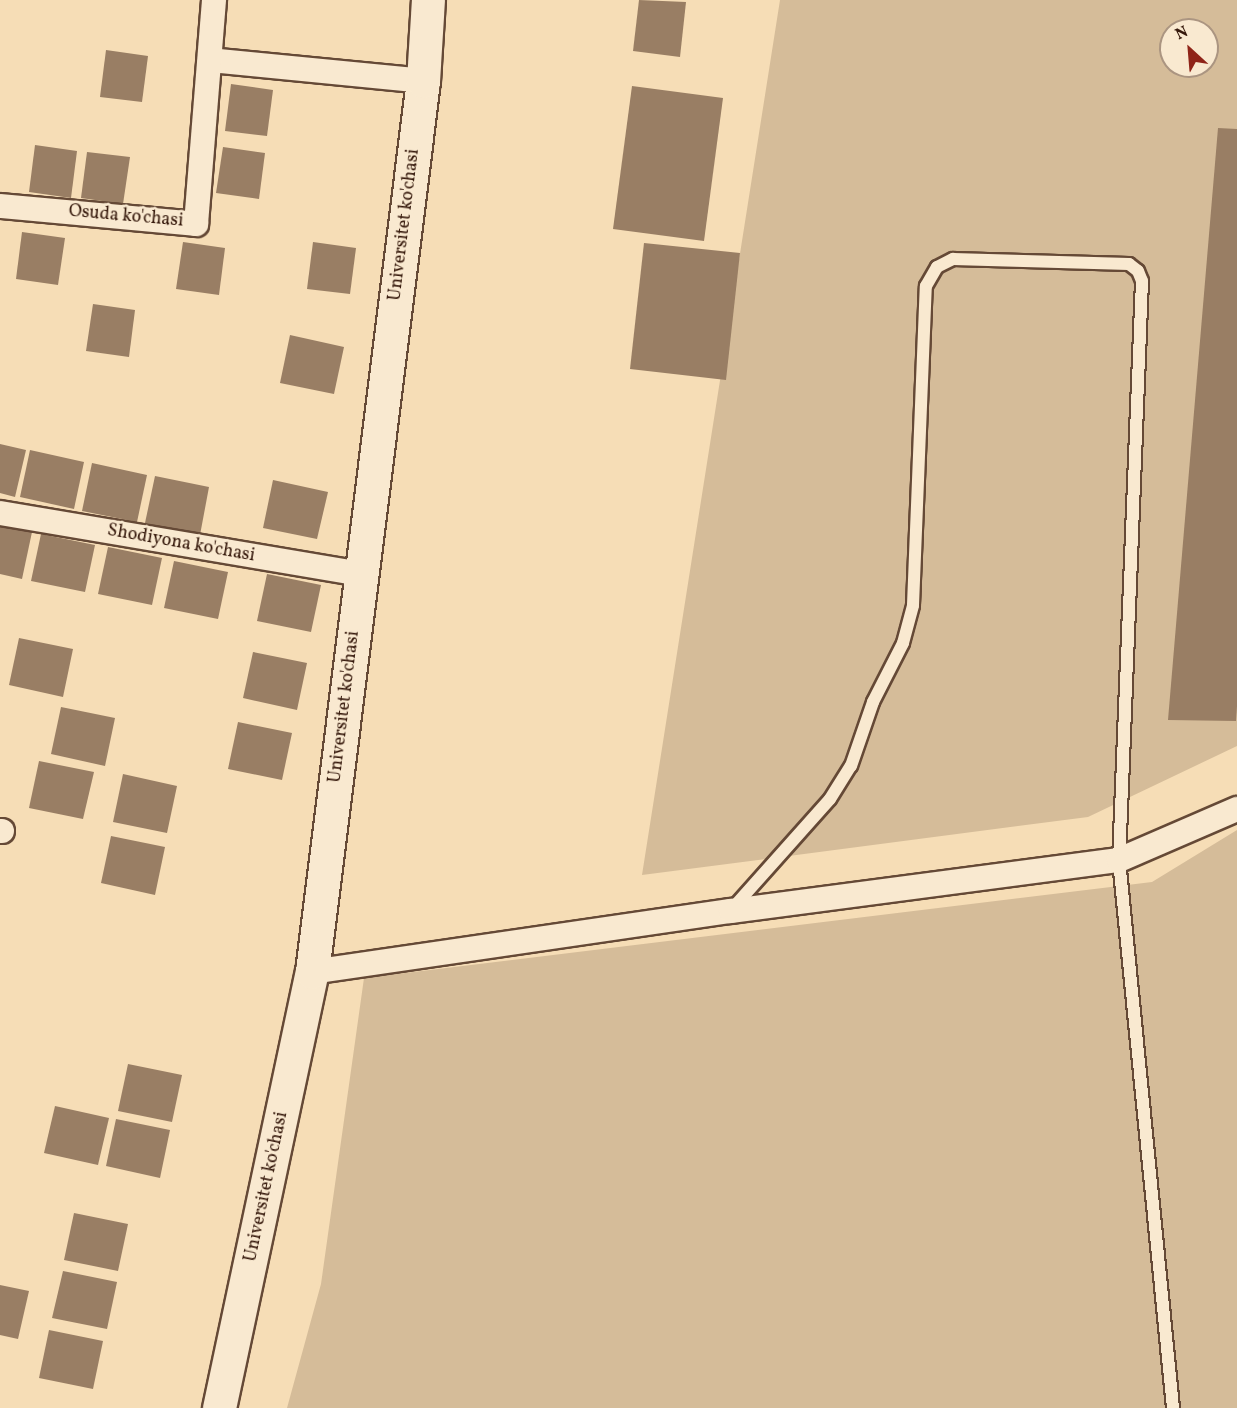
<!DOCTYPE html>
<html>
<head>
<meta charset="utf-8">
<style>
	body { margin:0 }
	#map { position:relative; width:1237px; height:1408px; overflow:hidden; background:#f6ddb6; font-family:Vollkorn,serif }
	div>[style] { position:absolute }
	.green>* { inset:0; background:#d5bc99 }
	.building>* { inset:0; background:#997e64 }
	.roads { filter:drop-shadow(2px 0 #654936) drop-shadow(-2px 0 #654936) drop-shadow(0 2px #654936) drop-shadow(0 -2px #654936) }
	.service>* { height:12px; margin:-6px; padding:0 6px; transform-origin:6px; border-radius:6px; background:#f9e9d0 }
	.minor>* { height:24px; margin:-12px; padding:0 12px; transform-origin:12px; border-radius:12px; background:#f9e9d0 }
	.secondary>* { height:33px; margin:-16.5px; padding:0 16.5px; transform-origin:16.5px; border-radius:16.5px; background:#f9e9d0 }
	span { translate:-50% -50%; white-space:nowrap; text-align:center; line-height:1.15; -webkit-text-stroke:5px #f9e9d0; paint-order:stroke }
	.street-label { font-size:18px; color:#35180b }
	.north { position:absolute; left:1159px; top:18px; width:60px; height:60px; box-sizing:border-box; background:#f9e9d0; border:2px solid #ab9581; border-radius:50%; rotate:334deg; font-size:16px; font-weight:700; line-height:24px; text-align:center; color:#35180b }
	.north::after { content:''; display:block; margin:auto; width:21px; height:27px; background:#8f2418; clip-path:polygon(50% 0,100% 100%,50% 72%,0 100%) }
</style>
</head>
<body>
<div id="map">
	<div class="green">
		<div style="clip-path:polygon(evenodd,780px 0,1237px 0,1237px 746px,1088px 817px,642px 875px,780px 0,1171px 30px,1207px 30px,1207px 66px,1171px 66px,1171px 30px)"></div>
		<div style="clip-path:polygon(1237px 830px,1237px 1408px,287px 1408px,321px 1284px,364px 978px,1152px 882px)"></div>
	</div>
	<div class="building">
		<div style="clip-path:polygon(639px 0,686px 2px,680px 57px,633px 51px)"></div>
		<div style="clip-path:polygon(106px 50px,148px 56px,142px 102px,100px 97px)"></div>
		<div style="clip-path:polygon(231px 84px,273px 90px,267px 136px,225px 131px)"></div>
		<div style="clip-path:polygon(632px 86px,723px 98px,704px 241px,613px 229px)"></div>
		<div style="clip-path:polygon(1218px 128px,1237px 129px,1237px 706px,1236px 721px,1168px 720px)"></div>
		<div style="clip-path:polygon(35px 145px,77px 151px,71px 198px,29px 192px)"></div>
		<div style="clip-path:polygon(223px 147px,265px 153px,259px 199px,216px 193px)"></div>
		<div style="clip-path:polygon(87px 152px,130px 157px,123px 204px,81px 198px)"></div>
		<div style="clip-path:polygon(22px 232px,65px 238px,58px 285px,16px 279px)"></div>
		<div style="clip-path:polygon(183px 242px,225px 248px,219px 295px,176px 289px)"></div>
		<div style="clip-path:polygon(313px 242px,356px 248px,350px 294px,307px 289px)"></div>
		<div style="clip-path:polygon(644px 243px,740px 253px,726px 380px,630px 369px)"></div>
		<div style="clip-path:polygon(93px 304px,135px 310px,129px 357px,86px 351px)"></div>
		<div style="clip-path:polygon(290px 335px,344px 347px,334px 394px,280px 383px)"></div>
		<div style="clip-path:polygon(0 444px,26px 450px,15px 497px,0 493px)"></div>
		<div style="clip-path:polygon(30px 450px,84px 462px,74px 509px,20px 497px)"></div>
		<div style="clip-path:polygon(92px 463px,147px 475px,137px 522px,82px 511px)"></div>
		<div style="clip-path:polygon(155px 476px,209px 487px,200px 535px,145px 523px)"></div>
		<div style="clip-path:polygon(273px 480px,328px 492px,317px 539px,263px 528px)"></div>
		<div style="clip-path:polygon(0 525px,32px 532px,22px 579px,0 574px)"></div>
		<div style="clip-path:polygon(41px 534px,95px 545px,85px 592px,31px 581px)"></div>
		<div style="clip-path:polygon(108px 547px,162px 558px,152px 605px,98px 594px)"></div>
		<div style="clip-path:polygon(174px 561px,228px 572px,218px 619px,164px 608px)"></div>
		<div style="clip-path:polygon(267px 574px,321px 585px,311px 632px,257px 621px)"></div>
		<div style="clip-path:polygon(19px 638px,73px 649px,63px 697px,9px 685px)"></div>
		<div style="clip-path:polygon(253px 652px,307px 663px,297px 710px,243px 698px)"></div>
		<div style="clip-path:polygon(61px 707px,115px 718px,105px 766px,51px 754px)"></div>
		<div style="clip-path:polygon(238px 722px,292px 733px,282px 780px,228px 769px)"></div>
		<div style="clip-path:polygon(39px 761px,94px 772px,83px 819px,29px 808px)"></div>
		<div style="clip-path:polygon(123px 774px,177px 786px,167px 833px,113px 822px)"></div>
		<div style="clip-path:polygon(111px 836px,165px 847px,155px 895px,101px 883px)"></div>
		<div style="clip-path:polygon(128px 1064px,182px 1075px,172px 1122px,118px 1111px)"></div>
		<div style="clip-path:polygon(55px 1106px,109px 1118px,98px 1165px,44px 1153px)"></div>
		<div style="clip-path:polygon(116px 1119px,170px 1130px,160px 1178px,106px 1166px)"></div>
		<div style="clip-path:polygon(74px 1213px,128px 1224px,118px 1271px,64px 1260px)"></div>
		<div style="clip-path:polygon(63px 1271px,117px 1282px,107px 1329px,52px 1318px)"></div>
		<div style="clip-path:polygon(0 1285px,29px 1291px,18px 1339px,0 1335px)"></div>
		<div style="clip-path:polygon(49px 1330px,103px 1341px,93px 1389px,39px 1378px)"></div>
	</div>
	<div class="roads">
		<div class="service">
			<div style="left:732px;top:909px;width:147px;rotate:-48.3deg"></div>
			<div style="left:830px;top:799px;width:39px;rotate:-58deg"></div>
			<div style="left:851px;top:766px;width:68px;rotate:-71deg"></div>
			<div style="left:873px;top:702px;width:66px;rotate:-63deg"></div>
			<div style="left:903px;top:643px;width:39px;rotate:-75deg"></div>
			<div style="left:913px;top:605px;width:319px;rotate:-87.7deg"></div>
			<div style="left:926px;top:286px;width:22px;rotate:-60deg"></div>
			<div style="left:937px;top:267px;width:18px;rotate:-27deg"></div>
			<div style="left:953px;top:259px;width:176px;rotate:1.6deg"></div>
			<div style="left:1129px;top:264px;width:11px;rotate:38deg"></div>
			<div style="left:1138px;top:271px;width:11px;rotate:68deg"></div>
			<div style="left:1142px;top:281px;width:579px;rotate:92.27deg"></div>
			<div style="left:1119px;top:860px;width:551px;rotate:84.37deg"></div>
		</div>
		<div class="minor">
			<div style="left:210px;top:60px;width:214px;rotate:5.6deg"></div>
			<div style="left:0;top:206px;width:197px;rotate:5.2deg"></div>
			<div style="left:196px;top:224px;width:225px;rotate:-85.4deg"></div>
			<div style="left:0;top:513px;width:367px;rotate:9.6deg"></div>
			<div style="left:0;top:831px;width:2px"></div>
			<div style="left:312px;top:972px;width:423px;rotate:-8.3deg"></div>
			<div style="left:731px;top:911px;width:391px;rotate:-7.5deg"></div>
			<div style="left:1119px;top:860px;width:129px;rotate:-23.4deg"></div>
		</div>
		<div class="secondary">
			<div style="left:219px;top:1408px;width:446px;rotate:-78deg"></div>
			<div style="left:312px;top:972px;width:898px;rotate:-82.9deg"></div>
			<div style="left:423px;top:81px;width:81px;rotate:-86.5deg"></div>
		</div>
	</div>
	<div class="street-label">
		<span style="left:126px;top:217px;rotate:5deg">Osuda ko'chasi</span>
		<span style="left:405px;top:225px;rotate:-83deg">Universitet ko'chasi</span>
		<span style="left:181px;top:544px;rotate:10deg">Shodiyona ko'chasi</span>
		<span style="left:345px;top:707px;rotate:-83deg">Universitet ko'chasi</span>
		<span style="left:267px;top:1187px;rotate:-78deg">Universitet ko'chasi</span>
	</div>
	<div class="north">N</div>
</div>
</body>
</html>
